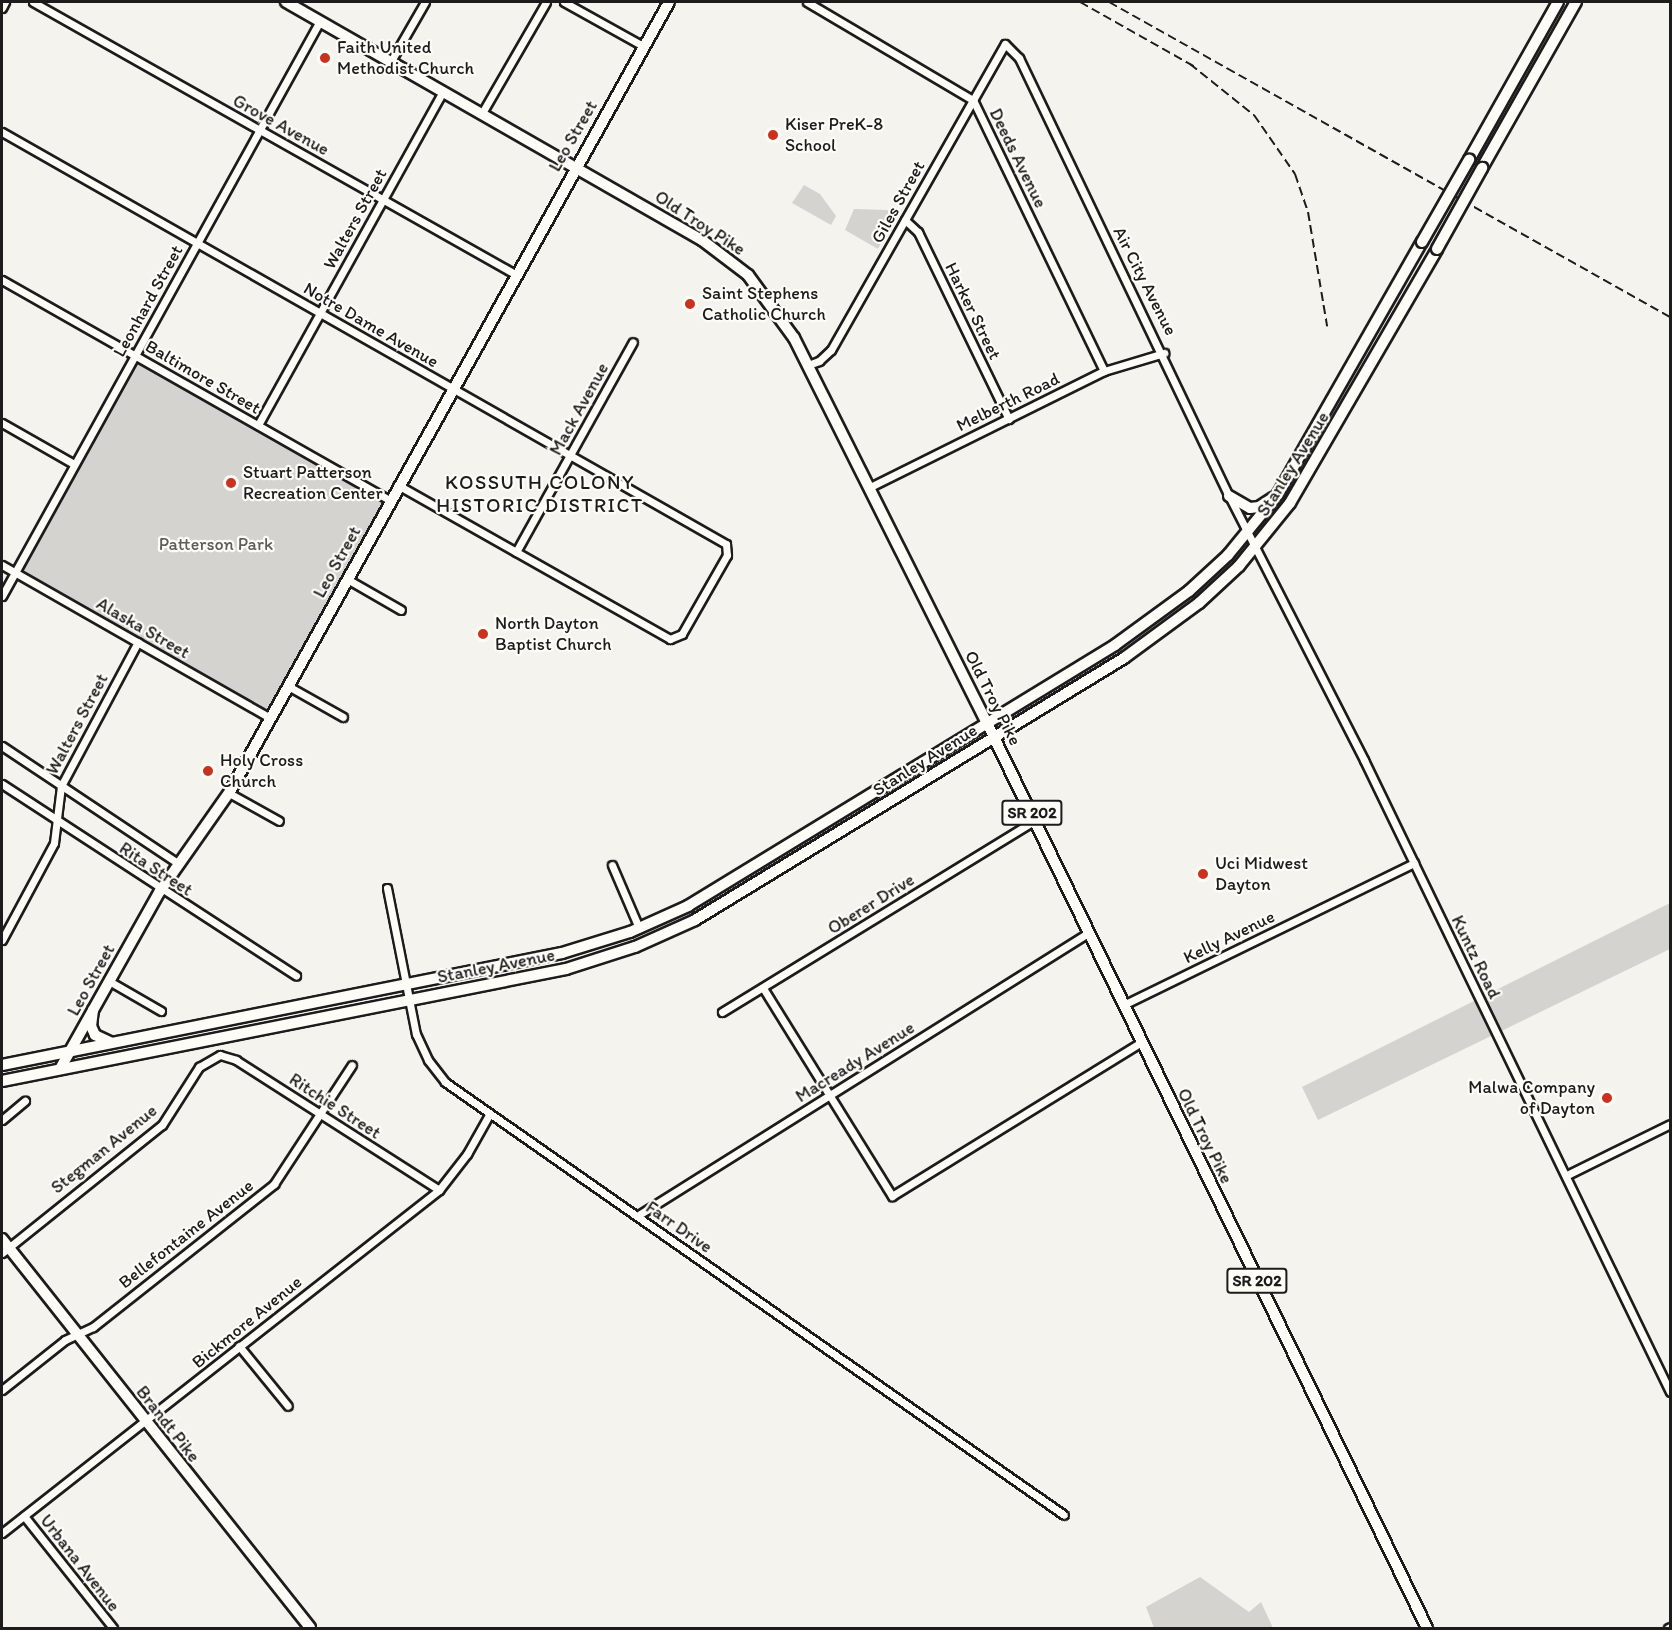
<!DOCTYPE html>
<html>
<head>
<meta charset="utf-8">
<style>
	body { margin:0 }
	#map { position:relative; width:1672px; height:1630px; overflow:hidden; background:#f4f3ee; font-family:Itim,sans-serif }
	div>[style] { position:absolute }
	.green>* { inset:0; background:#d4d3cf }
	.roads { filter:drop-shadow(2px 0 #1c1c1c) drop-shadow(-2px 0 #1c1c1c) drop-shadow(0 2px #1c1c1c) drop-shadow(0 -2px #1c1c1c) }
	.street>* { height:7px; margin:-3.5px; padding:0 3.5px; transform-origin:3.5px; border-radius:3.5px; background:#fdfcf7 }
	.secondary>* { height:10px; margin:-5px; padding:0 5px; transform-origin:5px; border-radius:5px; background:#fdfcf7 }
	.primary>* { height:10px; margin:-5px; padding:0 5px; transform-origin:5px; border-radius:5px; background:#fdfcf7 }
	.rail>* { height:2px; margin-top:-1px; transform-origin:0; background:repeating-linear-gradient(90deg,#1c1c1c 0 9px,transparent 0 13.5px) }
	.bridges { filter:drop-shadow(2px 0 #1c1c1c) drop-shadow(-2px 0 #1c1c1c) drop-shadow(0 2px #1c1c1c) drop-shadow(0 -2px #1c1c1c) }
	.primary-bridge>* { height:10px; margin:-5px; padding:0 5px; transform-origin:5px; border-radius:5px; background:#fdfcf7 }
	.dots>* { width:16px; height:16px; translate:-50% -50%; box-sizing:border-box; border:3px solid #fdfcf7; border-radius:50% }
	span { translate:-50% -50%; white-space:nowrap; text-align:center; line-height:1.15; -webkit-text-stroke:4.5px #fdfcf7; paint-order:stroke }
	.shield-label span { padding:2px 4px; background:#fdfcf7; border:2px solid; border-radius:4px; -webkit-text-stroke-width:0 }
	.shield-label { font-size:16px; color:#1c1c1c; font-weight:700 }
	.poi-label { font-size:18px; color:#1c1c1c }
	.left { translate:0 -50%; text-align:left }
	.right { translate:-100% -50%; text-align:right }
	.street-label { font-size:18px; color:#1c1c1c }
	.park-label { font-size:18px; color:#5c5c5b }
	.neighbourhood-label { font-size:20px; color:#1c1c1c; letter-spacing:1.5px }
	.frame { position:absolute; inset:0; border:3px solid #1c1c1c; pointer-events:none }
</style>
</head>
<body>
<div id="map">
	<div class="green">
		<div style="clip-path:polygon(804px 185px,820px 194px,836px 216px,831px 225px,792px 203px)"></div>
		<div style="clip-path:polygon(854px 209px,887px 210px,895px 216px,878px 249px,845px 230px)"></div>
		<div style="clip-path:polygon(135px 355px,390px 500px,270px 718px,15px 573px)"></div>
		<div style="clip-path:polygon(1670px 903px,1670px 949px,1318px 1120px,1302px 1087px)"></div>
		<div style="clip-path:polygon(1200px 1577px,1249px 1612px,1261px 1602px,1273px 1628px,1154px 1628px,1146px 1607px)"></div>
	</div>
	<div class="roads">
		<div class="street">
			<div style="left:33px;top:2px;width:553px;rotate:29.44deg"></div>
			<div style="left:564px;top:2px;width:90px;rotate:29.1deg"></div>
			<div style="left:807px;top:2px;width:193px;rotate:30.6deg"></div>
			<div style="left:973px;top:100px;width:301px;rotate:64.2deg"></div>
			<div style="left:2px;top:8px;width:7px;rotate:-63deg"></div>
			<div style="left:391px;top:61px;width:68px;rotate:-60deg"></div>
			<div style="left:482px;top:113px;width:128px;rotate:-60deg"></div>
			<div style="left:2px;top:132px;width:833px;rotate:29.64deg"></div>
			<div style="left:726px;top:544px;width:11px;rotate:85deg"></div>
			<div style="left:727px;top:555px;width:91px;rotate:119.7deg"></div>
			<div style="left:682px;top:634px;width:13px;rotate:157deg"></div>
			<div style="left:670px;top:639px;width:313px;rotate:-150.5deg"></div>
			<div style="left:905px;top:220px;width:18px;rotate:43deg"></div>
			<div style="left:918px;top:232px;width:208px;rotate:64.1deg"></div>
			<div style="left:2px;top:280px;width:446px;rotate:29.6deg"></div>
			<div style="left:808px;top:365px;width:12px;rotate:-20deg"></div>
			<div style="left:819px;top:361px;width:16px;rotate:-43deg"></div>
			<div style="left:831px;top:350px;width:352px;rotate:-60.4deg"></div>
			<div style="left:1005px;top:44px;width:20px;rotate:45deg"></div>
			<div style="left:1019px;top:58px;width:486px;rotate:64.4deg"></div>
			<div style="left:1229px;top:496px;width:297px;rotate:62.9deg"></div>
			<div style="left:1364px;top:760px;width:702px;rotate:64.16deg"></div>
			<div style="left:2px;top:423px;width:83px;rotate:29.7deg"></div>
			<div style="left:258px;top:425px;width:382px;rotate:-61deg"></div>
			<div style="left:868px;top:488px;width:263px;rotate:-26.4deg"></div>
			<div style="left:1104px;top:371px;width:63px;rotate:-16.7deg"></div>
			<div style="left:516px;top:552px;width:240px;rotate:-60.9deg"></div>
			<div style="left:2px;top:565px;width:309px;rotate:29.7deg"></div>
			<div style="left:347px;top:579px;width:62px;rotate:29.9deg"></div>
			<div style="left:2px;top:596px;width:657px;rotate:-61.06deg"></div>
			<div style="left:288px;top:686px;width:63px;rotate:29.4deg"></div>
			<div style="left:2px;top:746px;width:213px;rotate:33.7deg"></div>
			<div style="left:2px;top:784px;width:351px;rotate:33.1deg"></div>
			<div style="left:229px;top:793px;width:57px;rotate:29.2deg"></div>
			<div style="left:612px;top:865px;width:69px;rotate:66.8deg"></div>
			<div style="left:387px;top:888px;width:149px;rotate:78.8deg"></div>
			<div style="left:416px;top:1034px;width:29px;rotate:65deg"></div>
			<div style="left:428px;top:1060px;width:28px;rotate:52deg"></div>
			<div style="left:445px;top:1082px;width:755px;rotate:34.97deg"></div>
			<div style="left:2px;top:940px;width:110px;rotate:-61.8deg"></div>
			<div style="left:54px;top:843px;width:57px;rotate:-83deg"></div>
			<div style="left:61px;top:786px;width:163px;rotate:-61.9deg"></div>
			<div style="left:109px;top:981px;width:60px;rotate:30deg"></div>
			<div style="left:763px;top:988px;width:245px;rotate:58.2deg"></div>
			<div style="left:892px;top:1196px;width:293px;rotate:-31.7deg"></div>
			<div style="left:1123px;top:1005px;width:324px;rotate:-26deg"></div>
			<div style="left:722px;top:1012px;width:367px;rotate:-31.5deg"></div>
			<div style="left:2px;top:1120px;width:30px;rotate:-40deg"></div>
			<div style="left:1567px;top:1175px;width:115px;rotate:-26.3deg"></div>
			<div style="left:637px;top:1216px;width:532px;rotate:-32.11deg"></div>
			<div style="left:2px;top:1253px;width:205px;rotate:-38.7deg"></div>
			<div style="left:162px;top:1125px;width:69px;rotate:-57.5deg"></div>
			<div style="left:199px;top:1067px;width:24px;rotate:-30deg"></div>
			<div style="left:220px;top:1055px;width:17px;rotate:17deg"></div>
			<div style="left:236px;top:1060px;width:241px;rotate:32.6deg"></div>
			<div style="left:239px;top:1346px;width:77px;rotate:50.8deg"></div>
			<div style="left:2px;top:1390px;width:80px;rotate:-38.4deg"></div>
			<div style="left:65px;top:1340px;width:31px;rotate:-25deg"></div>
			<div style="left:93px;top:1327px;width:231px;rotate:-38.3deg"></div>
			<div style="left:274px;top:1184px;width:142px;rotate:-56.8deg"></div>
			<div style="left:24px;top:1516px;width:143px;rotate:51.5deg"></div>
			<div style="left:2px;top:1533px;width:556px;rotate:-38.13deg"></div>
			<div style="left:439px;top:1190px;width:46px;rotate:-52.1deg"></div>
			<div style="left:467px;top:1154px;width:45px;rotate:-60.6deg"></div>
			<div style="left:1668px;top:1628px;width:2px;rotate:-27deg"></div>
		</div>
		<div class="secondary">
			<div style="left:286px;top:2px;width:479px;rotate:29.8deg"></div>
			<div style="left:702px;top:240px;width:58px;rotate:37.3deg"></div>
			<div style="left:748px;top:275px;width:78px;rotate:53.9deg"></div>
			<div style="left:794px;top:338px;width:431px;rotate:63.4deg"></div>
			<div style="left:1229px;top:496px;width:24px;rotate:30deg"></div>
			<div style="left:1250px;top:508px;width:9px;rotate:-6deg"></div>
			<div style="left:1259px;top:507px;width:17px;rotate:-33deg"></div>
			<div style="left:60px;top:1069px;width:204px;rotate:-60.7deg"></div>
			<div style="left:160px;top:891px;width:120px;rotate:-54.9deg"></div>
			<div style="left:229px;top:793px;width:905px;rotate:-60.91deg"></div>
			<div style="left:2px;top:1239px;width:496px;rotate:51.6deg"></div>
		</div>
		<div class="primary">
			<div style="left:1469px;top:160px;width:181px;rotate:-60.6deg"></div>
			<div style="left:1482px;top:168px;width:191px;rotate:-60.5deg"></div>
			<div style="left:987px;top:723px;width:1006px;rotate:64.07deg"></div>
			<div style="left:93px;top:1010px;width:16px;rotate:97deg"></div>
			<div style="left:91px;top:1026px;width:10px;rotate:66deg"></div>
			<div style="left:95px;top:1035px;width:17px;rotate:25deg"></div>
			<div style="left:2px;top:1065px;width:571px;rotate:-11.31deg"></div>
			<div style="left:562px;top:953px;width:71px;rotate:-17.2deg"></div>
			<div style="left:630px;top:932px;width:64px;rotate:-24.1deg"></div>
			<div style="left:688px;top:906px;width:500px;rotate:-31.43deg"></div>
			<div style="left:1115px;top:645px;width:92px;rotate:-36.1deg"></div>
			<div style="left:1189px;top:591px;width:53px;rotate:-42.7deg"></div>
			<div style="left:1228px;top:555px;width:79px;rotate:-50.7deg"></div>
			<div style="left:1278px;top:494px;width:290px;rotate:-60.3deg"></div>
			<div style="left:2px;top:1081px;width:575px;rotate:-11.23deg"></div>
			<div style="left:566px;top:969px;width:72px;rotate:-17.7deg"></div>
			<div style="left:635px;top:947px;width:66px;rotate:-24.2deg"></div>
			<div style="left:695px;top:920px;width:503px;rotate:-31.41deg"></div>
			<div style="left:1124px;top:658px;width:93px;rotate:-36.3deg"></div>
			<div style="left:1199px;top:603px;width:54px;rotate:-42.8deg"></div>
			<div style="left:1239px;top:566px;width:81px;rotate:-51deg"></div>
			<div style="left:1290px;top:503px;width:293px;rotate:-59.9deg"></div>
		</div>
	</div>
	<div class="rail">
		<div style="left:1080px;top:2px;width:134px;rotate:29.4deg"></div>
		<div style="left:1109px;top:2px;width:643px;rotate:29.31deg"></div>
		<div style="left:1190px;top:64px;width:82px;rotate:38.6deg"></div>
		<div style="left:1254px;top:115px;width:72px;rotate:55.2deg"></div>
		<div style="left:1295px;top:174px;width:40px;rotate:71.1deg"></div>
		<div style="left:1308px;top:212px;width:116px;rotate:80.5deg"></div>
	</div>
	<div class="bridges">
		<div class="primary-bridge">
			<div style="left:1422px;top:242px;width:95px;rotate:-60.2deg"></div>
			<div style="left:1437px;top:249px;width:93px;rotate:-60.9deg"></div>
		</div>
	</div>
	<div class="dots">
		<div style="left:325px;top:58px;background:#c8321e"></div>
		<div style="left:773px;top:135px;background:#c8321e"></div>
		<div style="left:690px;top:304px;background:#c8321e"></div>
		<div style="left:231px;top:483px;background:#c8321e"></div>
		<div style="left:483px;top:634px;background:#c8321e"></div>
		<div style="left:208px;top:771px;background:#c8321e"></div>
		<div style="left:1203px;top:874px;background:#c8321e"></div>
		<div style="left:1607px;top:1098px;background:#c8321e"></div>
	</div>
	<div class="shield-label">
		<span style="left:1032px;top:813px">SR 202</span>
		<span style="left:1257px;top:1281px">SR 202</span>
	</div>
	<div class="poi-label">
		<span class="left" style="left:337px;top:58px">Faith United<br>Methodist Church</span>
		<span class="left" style="left:785px;top:135px">Kiser PreK-8<br>School</span>
		<span class="left" style="left:702px;top:304px">Saint Stephens<br>Catholic Church</span>
		<span class="left" style="left:243px;top:483px">Stuart Patterson<br>Recreation Center</span>
		<span class="left" style="left:495px;top:634px">North Dayton<br>Baptist Church</span>
		<span class="left" style="left:220px;top:771px">Holy Cross<br>Church</span>
		<span class="left" style="left:1215px;top:874px">Uci Midwest<br>Dayton</span>
		<span class="right" style="left:1595px;top:1098px">Malwa Company<br>of Dayton</span>
	</div>
	<div class="street-label">
		<span style="left:281px;top:125px;rotate:29deg">Grove Avenue</span>
		<span style="left:573px;top:136px;rotate:-60deg">Leo Street</span>
		<span style="left:1018px;top:158px;rotate:64deg">Deeds Avenue</span>
		<span style="left:898px;top:202px;rotate:-61deg">Giles Street</span>
		<span style="left:355px;top:219px;rotate:-61deg">Walters Street</span>
		<span style="left:700px;top:223px;rotate:33deg">Old Troy Pike</span>
		<span style="left:1145px;top:281px;rotate:63deg">Air City Avenue</span>
		<span style="left:148px;top:301px;rotate:-61deg">Leonhard Street</span>
		<span style="left:973px;top:311px;rotate:64deg">Harker Street</span>
		<span style="left:371px;top:325px;rotate:30deg">Notre Dame Avenue</span>
		<span style="left:203px;top:377px;rotate:30deg">Baltimore Street</span>
		<span style="left:1008px;top:402px;rotate:-26deg">Melberth Road</span>
		<span style="left:579px;top:409px;rotate:-61deg">Mack Avenue</span>
		<span style="left:1293px;top:464px;rotate:-58deg">Stanley Avenue</span>
		<span style="left:337px;top:562px;rotate:-61deg">Leo Street</span>
		<span style="left:143px;top:628px;rotate:30deg">Alaska Street</span>
		<span style="left:993px;top:698px;rotate:63deg">Old Troy Pike</span>
		<span style="left:77px;top:724px;rotate:-62deg">Walters Street</span>
		<span style="left:925px;top:760px;rotate:-32deg">Stanley Avenue</span>
		<span style="left:156px;top:869px;rotate:33deg">Rita Street</span>
		<span style="left:871px;top:904px;rotate:-32deg">Oberer Drive</span>
		<span style="left:1229px;top:937px;rotate:-26deg">Kelly Avenue</span>
		<span style="left:1476px;top:957px;rotate:64deg">Kuntz Road</span>
		<span style="left:496px;top:966px;rotate:-11deg">Stanley Avenue</span>
		<span style="left:91px;top:980px;rotate:-61deg">Leo Street</span>
		<span style="left:855px;top:1062px;rotate:-32deg">Macready Avenue</span>
		<span style="left:335px;top:1106px;rotate:33deg">Ritchie Street</span>
		<span style="left:1205px;top:1136px;rotate:64deg">Old Troy Pike</span>
		<span style="left:104px;top:1149px;rotate:-39deg">Stegman Avenue</span>
		<span style="left:679px;top:1227px;rotate:35deg">Farr Drive</span>
		<span style="left:186px;top:1234px;rotate:-38deg">Bellefontaine Avenue</span>
		<span style="left:247px;top:1322px;rotate:-39deg">Bickmore Avenue</span>
		<span style="left:168px;top:1424px;rotate:52deg">Brandt Pike</span>
		<span style="left:80px;top:1563px;rotate:52deg">Urbana Avenue</span>
	</div>
	<div class="park-label">
		<span style="left:216px;top:544px">Patterson Park</span>
	</div>
	<div class="neighbourhood-label">
		<span style="left:540px;top:494px">KOSSUTH COLONY<br>HISTORIC DISTRICT</span>
	</div>
	<div class="frame"></div>
</div>
</body>
</html>
